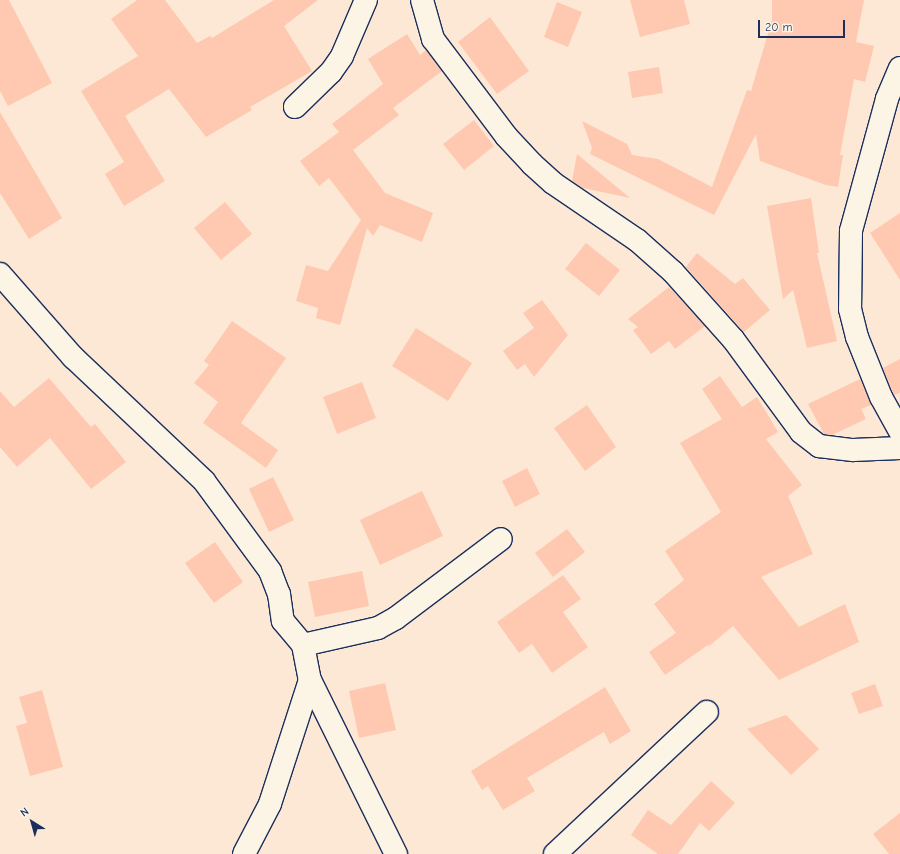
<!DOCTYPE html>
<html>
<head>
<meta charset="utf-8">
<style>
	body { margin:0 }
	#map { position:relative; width:900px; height:854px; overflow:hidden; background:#fde8d5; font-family:"Comic Neue",sans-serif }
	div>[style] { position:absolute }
	.building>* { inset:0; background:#fec9b0 }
	.roads { filter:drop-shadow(1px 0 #1b2f5e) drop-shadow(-1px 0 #1b2f5e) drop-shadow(0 1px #1b2f5e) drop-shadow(0 -1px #1b2f5e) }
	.minor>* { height:22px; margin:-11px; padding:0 11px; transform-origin:11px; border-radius:11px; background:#fcf5e5 }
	span { translate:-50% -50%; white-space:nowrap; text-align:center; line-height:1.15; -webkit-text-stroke:3px #fcf5e5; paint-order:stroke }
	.north { position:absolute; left:12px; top:802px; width:40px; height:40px; -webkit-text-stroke:3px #fcf5e5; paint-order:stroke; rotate:323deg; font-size:11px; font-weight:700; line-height:16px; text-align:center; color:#1b2f5e }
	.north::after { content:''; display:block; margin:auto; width:14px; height:18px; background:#1b2f5e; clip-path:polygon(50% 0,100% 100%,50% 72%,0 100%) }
	.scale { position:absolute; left:758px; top:20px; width:87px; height:18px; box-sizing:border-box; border:2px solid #1b2f5e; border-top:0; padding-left:5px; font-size:12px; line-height:14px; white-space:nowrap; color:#1b2f5e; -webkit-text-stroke:3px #fcf5e5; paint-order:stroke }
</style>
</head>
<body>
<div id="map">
	<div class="building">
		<div style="clip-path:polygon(0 0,9px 0,52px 83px,8px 106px,0 91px)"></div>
		<div style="clip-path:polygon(137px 0,165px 0,197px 43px,210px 36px,212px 38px,274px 0,318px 0,284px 26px,312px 71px,250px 107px,252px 110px,206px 137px,169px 89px,125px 116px,165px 181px,124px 206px,105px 174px,124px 162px,81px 91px,138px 56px,111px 19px)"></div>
		<div style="clip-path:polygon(630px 0,684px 0,690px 24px,640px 37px)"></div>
		<div style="clip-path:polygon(772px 0,864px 0,856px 42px,874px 46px,865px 82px,854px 79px,840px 155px,843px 155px,838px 187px,826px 185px,760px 161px,756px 134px,714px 215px,590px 154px,592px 148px,582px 121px,627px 144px,632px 155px,658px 159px,712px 187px,747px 90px,751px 91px,772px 20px)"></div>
		<div style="clip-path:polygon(557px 2px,582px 12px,568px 47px,544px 37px)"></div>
		<div style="clip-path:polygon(490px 17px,529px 71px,497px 94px,458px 42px)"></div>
		<div style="clip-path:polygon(407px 34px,420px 55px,426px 50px,442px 71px,393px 108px,399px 115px,353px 150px,385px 193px,433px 213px,422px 242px,380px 225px,373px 236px,367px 228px,340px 325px,316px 318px,318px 308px,296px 301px,306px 265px,328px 271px,361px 220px,329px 178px,319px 186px,300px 161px,339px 132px,332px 124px,383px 84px,368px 59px)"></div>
		<div style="clip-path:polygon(659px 67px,663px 93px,632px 98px,628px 72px)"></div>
		<div style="clip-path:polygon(0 112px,62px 218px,29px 239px,0 193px)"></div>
		<div style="clip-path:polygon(474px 120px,494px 146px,464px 170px,443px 144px)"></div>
		<div style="clip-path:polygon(577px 154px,630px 198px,583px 188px,572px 181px)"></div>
		<div style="clip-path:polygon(811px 198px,819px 253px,817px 253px,837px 341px,807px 348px,793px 290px,783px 299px,767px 206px)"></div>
		<div style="clip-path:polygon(225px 202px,252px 234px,221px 260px,194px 228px)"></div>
		<div style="clip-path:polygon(900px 213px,900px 280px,870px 233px)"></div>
		<div style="clip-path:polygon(586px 243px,620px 270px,599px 296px,565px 269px)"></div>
		<div style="clip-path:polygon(697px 253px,735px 284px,743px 278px,770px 310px,744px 332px,686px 267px)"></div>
		<div style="clip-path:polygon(669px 287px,705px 326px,675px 349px,669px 341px,651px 354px,633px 330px,638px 327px,628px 319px)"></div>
		<div style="clip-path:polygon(542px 300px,568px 335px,534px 377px,525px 364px,517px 370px,503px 351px,534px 328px,523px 313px)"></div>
		<div style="clip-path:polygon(232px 321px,286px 358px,241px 423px,278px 450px,266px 468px,203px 423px,218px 402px,194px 383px,209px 365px,204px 361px)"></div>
		<div style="clip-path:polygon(416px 328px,472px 363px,448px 401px,392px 366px)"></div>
		<div style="clip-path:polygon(900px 359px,900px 393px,894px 395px,883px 368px)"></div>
		<div style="clip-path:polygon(720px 376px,742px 407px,757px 397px,778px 432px,766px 439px,802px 485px,788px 496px,813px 554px,761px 577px,799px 627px,845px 604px,859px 642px,779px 680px,733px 626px,709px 646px,708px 645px,665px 675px,649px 652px,676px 633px,654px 604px,684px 580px,665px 551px,721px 512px,680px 443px,722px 419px,702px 389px)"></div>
		<div style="clip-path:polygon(49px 378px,91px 427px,95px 424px,126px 462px,91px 489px,50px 438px,17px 467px,0 447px,0 391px,14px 407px)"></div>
		<div style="clip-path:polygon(860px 379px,871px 405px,861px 409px,866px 419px,832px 435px,824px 434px,808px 404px)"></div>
		<div style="clip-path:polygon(362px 382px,376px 418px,337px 434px,323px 397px)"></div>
		<div style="clip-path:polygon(587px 405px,616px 447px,585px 471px,554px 428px)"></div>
		<div style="clip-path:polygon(527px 468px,540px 494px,515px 507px,502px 481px)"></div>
		<div style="clip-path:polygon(273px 477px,294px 520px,269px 532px,249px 489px)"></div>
		<div style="clip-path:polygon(422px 491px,443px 536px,380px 565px,360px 520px)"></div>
		<div style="clip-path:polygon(567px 529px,585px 552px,553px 577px,535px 553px)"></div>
		<div style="clip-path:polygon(215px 542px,243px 582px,214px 603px,185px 563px)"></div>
		<div style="clip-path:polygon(362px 571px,369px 606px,315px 617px,308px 582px)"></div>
		<div style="clip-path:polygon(563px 575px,581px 599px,563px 612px,588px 647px,552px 673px,532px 644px,519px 653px,497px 622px)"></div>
		<div style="clip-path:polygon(385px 683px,396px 730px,359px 738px,349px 691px)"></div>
		<div style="clip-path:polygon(875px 684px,883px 706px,859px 714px,851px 693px)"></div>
		<div style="clip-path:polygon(605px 687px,631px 731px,610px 744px,604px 732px,527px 778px,535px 791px,503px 810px,488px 786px,482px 790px,471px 771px)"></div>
		<div style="clip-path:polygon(42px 690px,63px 767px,30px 776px,16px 726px,27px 723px,19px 697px)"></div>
		<div style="clip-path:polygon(786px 715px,819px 749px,791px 775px,747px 729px)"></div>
		<div style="clip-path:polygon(711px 781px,735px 803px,709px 831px,700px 823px,678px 854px,658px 854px,631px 835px,648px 810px,671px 825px)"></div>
		<div style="clip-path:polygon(900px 813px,900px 854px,889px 854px,873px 834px)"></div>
	</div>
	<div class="roads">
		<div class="minor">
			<div style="left:422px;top:0;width:41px;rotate:74.2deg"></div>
			<div style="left:433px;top:39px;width:121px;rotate:53deg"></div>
			<div style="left:506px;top:136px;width:38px;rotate:47deg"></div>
			<div style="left:532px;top:164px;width:28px;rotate:42deg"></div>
			<div style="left:553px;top:183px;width:102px;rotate:34.2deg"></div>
			<div style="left:637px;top:240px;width:48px;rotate:41.6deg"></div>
			<div style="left:673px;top:272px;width:90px;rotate:48.2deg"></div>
			<div style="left:733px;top:339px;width:115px;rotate:53.8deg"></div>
			<div style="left:801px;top:432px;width:23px;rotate:38deg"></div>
			<div style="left:819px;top:446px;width:34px;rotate:7deg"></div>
			<div style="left:853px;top:450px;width:47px;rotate:-2.4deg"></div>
			<div style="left:900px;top:68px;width:34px;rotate:113deg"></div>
			<div style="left:887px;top:99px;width:137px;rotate:105.3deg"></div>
			<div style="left:851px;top:231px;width:78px;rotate:90.7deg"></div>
			<div style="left:850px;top:309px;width:29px;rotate:76deg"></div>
			<div style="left:857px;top:337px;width:65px;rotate:68.2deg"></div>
			<div style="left:881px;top:397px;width:39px;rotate:61deg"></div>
			<div style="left:295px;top:107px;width:50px;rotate:-44.2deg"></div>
			<div style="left:331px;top:72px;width:19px;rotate:-55deg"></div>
			<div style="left:342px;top:56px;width:61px;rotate:-66.8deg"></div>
			<div style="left:0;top:274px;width:111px;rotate:48.7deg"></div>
			<div style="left:73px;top:357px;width:180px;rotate:43.4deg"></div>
			<div style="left:204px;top:481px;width:112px;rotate:53.7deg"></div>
			<div style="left:270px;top:571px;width:25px;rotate:69deg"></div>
			<div style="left:279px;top:594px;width:27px;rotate:82deg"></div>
			<div style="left:283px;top:621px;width:31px;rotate:50deg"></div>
			<div style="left:303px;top:645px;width:36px;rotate:79deg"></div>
			<div style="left:310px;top:680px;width:130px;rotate:107.9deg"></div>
			<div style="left:270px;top:804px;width:56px;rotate:117.5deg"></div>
			<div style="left:303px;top:645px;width:77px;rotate:-12.8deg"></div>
			<div style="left:378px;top:628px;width:21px;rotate:-29deg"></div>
			<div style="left:396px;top:618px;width:131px;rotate:-37deg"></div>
			<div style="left:310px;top:680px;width:194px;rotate:63.7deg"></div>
			<div style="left:555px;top:854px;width:208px;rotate:-43.1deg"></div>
		</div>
	</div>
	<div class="north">N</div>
	<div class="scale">20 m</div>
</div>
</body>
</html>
